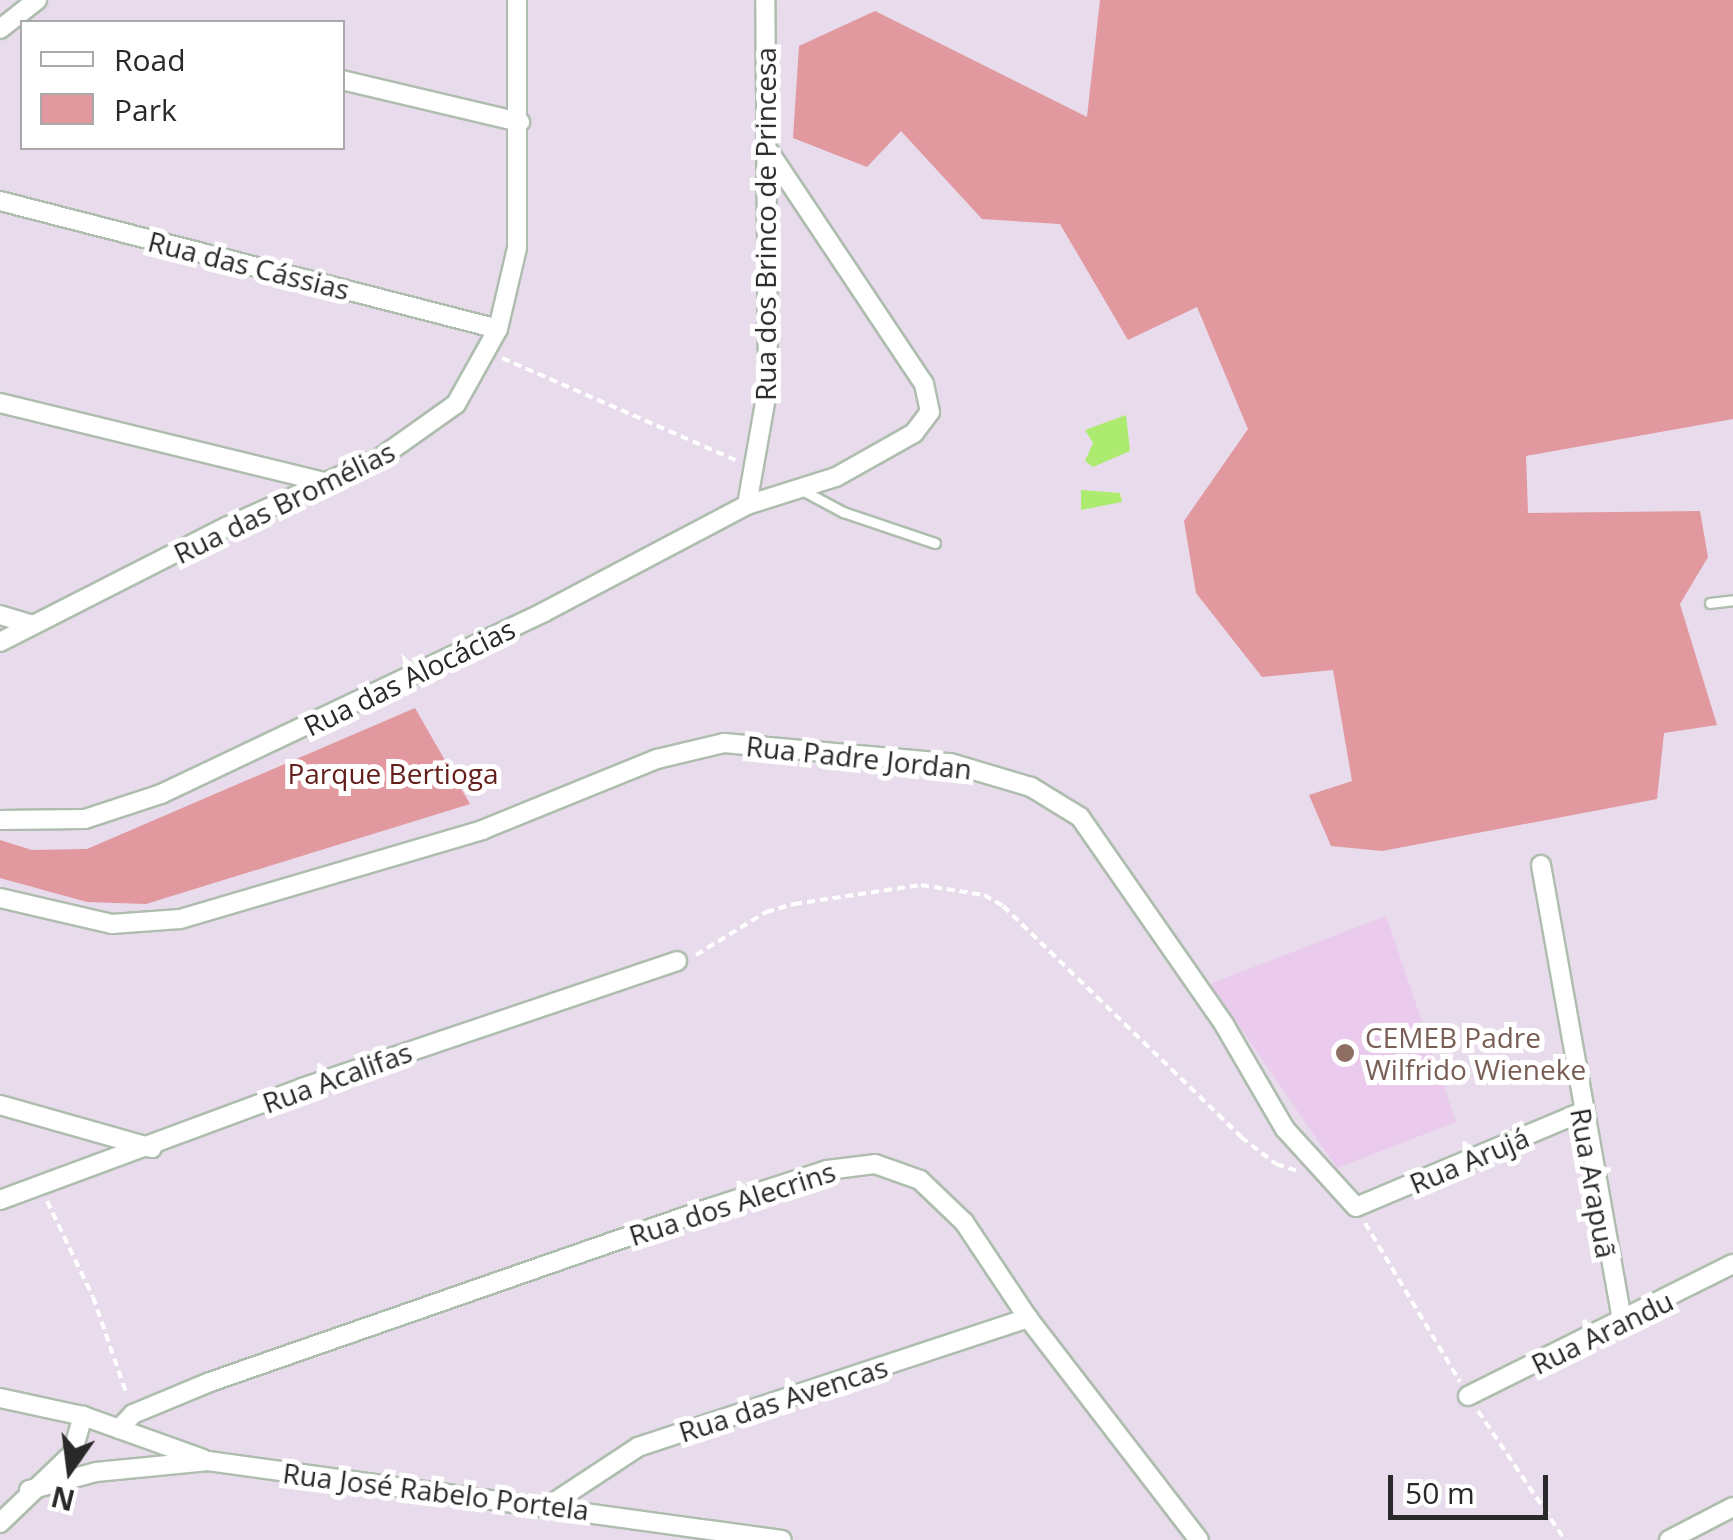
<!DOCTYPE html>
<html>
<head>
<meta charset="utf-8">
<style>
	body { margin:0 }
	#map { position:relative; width:1733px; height:1540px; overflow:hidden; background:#e8dbeb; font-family:"Open Sans",sans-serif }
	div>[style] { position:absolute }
	.education>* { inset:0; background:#eacaed }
	.green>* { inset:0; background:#e1989f }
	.water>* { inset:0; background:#aceb70 }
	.path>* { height:4px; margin-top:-2px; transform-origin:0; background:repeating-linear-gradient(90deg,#fff 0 8px,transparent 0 13px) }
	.roads { filter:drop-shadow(2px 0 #afbdaf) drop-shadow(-2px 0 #afbdaf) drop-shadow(0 2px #afbdaf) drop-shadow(0 -2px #afbdaf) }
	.service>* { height:9px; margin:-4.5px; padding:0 4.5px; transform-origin:4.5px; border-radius:4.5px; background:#fff }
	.minor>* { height:18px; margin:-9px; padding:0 9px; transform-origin:9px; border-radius:9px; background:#fff }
	.dots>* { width:28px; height:28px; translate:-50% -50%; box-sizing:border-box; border:5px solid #fff; border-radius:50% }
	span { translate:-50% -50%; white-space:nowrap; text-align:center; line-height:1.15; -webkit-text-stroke:10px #fff; paint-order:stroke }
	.street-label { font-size:28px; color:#292929 }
	.park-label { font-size:28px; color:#641e1b }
	.education-label { font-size:28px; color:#785e54 }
	.left { translate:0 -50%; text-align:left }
	.legend { position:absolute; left:20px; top:20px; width:325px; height:130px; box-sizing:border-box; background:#fff; border:2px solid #a9a9a9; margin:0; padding:12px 18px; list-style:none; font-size:30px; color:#292929 }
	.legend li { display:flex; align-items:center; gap:20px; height:50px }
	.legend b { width:50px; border:2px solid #a9a9a9 }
	.north { position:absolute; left:20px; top:1420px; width:100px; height:100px; -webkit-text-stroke:8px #fff; paint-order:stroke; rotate:194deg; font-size:28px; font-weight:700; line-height:40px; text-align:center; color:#292929 }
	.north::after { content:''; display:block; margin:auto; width:35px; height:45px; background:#292929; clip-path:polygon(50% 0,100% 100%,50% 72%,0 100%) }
	.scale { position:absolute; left:1388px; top:1475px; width:160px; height:45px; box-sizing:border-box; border:5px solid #292929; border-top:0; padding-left:12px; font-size:30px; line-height:35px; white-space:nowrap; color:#292929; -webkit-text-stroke:8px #fff; paint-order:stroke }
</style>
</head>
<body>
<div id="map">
	<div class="education">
		<div style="clip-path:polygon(1386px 916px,1456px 1122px,1337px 1168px,1210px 984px)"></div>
	</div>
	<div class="green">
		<div style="clip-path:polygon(1100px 0,1733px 0,1733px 419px,1526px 456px,1528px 513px,1700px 511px,1708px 557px,1680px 604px,1717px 725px,1664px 733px,1657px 799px,1382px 851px,1331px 846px,1309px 795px,1352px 781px,1333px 670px,1262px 677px,1196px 593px,1184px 521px,1248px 429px,1197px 307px,1128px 340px,1060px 224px,982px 219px,901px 131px,867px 167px,793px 138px,799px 46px,875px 11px,1087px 117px)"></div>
		<div style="clip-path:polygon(415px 708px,470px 804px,146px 904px,87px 902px,0 878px,0 840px,32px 850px,87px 849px)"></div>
	</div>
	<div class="water">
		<div style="clip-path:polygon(1126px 415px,1130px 451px,1093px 467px,1085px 461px,1093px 443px,1085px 430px)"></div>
		<div style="clip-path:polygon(1081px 490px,1120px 493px,1122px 502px,1081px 510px)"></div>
	</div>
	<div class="path">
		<div style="left:502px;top:358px;width:255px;rotate:23.6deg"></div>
		<div style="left:696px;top:955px;width:82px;rotate:-31.6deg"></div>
		<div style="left:766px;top:912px;width:29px;rotate:-16deg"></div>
		<div style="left:794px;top:904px;width:128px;rotate:-8.5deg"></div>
		<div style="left:921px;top:885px;width:64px;rotate:9deg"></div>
		<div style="left:984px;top:895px;width:22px;rotate:30deg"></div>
		<div style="left:1003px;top:906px;width:332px;rotate:44.1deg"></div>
		<div style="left:1241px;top:1137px;width:44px;rotate:37.6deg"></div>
		<div style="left:1276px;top:1164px;width:23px;rotate:18deg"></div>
		<div style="left:47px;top:1201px;width:106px;rotate:64.4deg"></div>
		<div style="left:93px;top:1297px;width:104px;rotate:70.9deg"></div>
		<div style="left:1365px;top:1223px;width:185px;rotate:59.1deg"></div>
		<div style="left:1478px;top:1411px;width:156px;rotate:56deg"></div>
	</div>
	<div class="roads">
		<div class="service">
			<div style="left:802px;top:490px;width:47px;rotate:28.2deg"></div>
			<div style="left:843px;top:512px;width:97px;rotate:18.6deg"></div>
			<div style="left:1710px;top:603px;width:23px;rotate:-7deg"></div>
		</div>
		<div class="minor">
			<div style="left:0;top:29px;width:47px;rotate:-38.1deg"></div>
			<div style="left:342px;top:80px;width:183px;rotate:13.3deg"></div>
			<div style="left:0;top:201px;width:514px;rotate:14.41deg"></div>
			<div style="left:0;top:403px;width:334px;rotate:13.7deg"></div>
			<div style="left:747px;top:505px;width:121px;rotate:-80deg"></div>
			<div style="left:768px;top:386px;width:386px;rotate:-90.4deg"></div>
			<div style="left:0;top:615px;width:34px;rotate:17deg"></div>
			<div style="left:0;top:642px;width:254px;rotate:-27deg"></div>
			<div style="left:226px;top:527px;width:169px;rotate:-24.1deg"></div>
			<div style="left:380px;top:458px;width:93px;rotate:-35.4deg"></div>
			<div style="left:456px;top:404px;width:86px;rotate:-60.8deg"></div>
			<div style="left:498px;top:329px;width:83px;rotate:-76.8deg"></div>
			<div style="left:517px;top:248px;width:248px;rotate:-90deg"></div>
			<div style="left:0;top:820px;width:85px;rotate:-0.7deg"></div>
			<div style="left:85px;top:819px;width:80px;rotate:-18.2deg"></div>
			<div style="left:161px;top:794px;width:424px;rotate:-25.4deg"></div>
			<div style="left:544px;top:612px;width:229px;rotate:-27.8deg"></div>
			<div style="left:747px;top:505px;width:93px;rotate:-17.5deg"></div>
			<div style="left:836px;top:477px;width:90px;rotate:-29.4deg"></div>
			<div style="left:914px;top:433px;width:26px;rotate:-53deg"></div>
			<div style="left:930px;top:412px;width:29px;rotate:-102deg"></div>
			<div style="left:924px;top:384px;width:279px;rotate:-123.7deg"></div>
			<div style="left:1541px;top:865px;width:464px;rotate:79.9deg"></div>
			<div style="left:0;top:898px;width:115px;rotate:13.1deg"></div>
			<div style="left:112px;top:924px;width:68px;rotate:-4.2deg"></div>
			<div style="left:180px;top:919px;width:315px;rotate:-16.4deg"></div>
			<div style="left:482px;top:830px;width:189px;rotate:-22.1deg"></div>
			<div style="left:657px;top:759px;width:69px;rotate:-13.4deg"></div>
			<div style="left:724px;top:743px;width:227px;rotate:5.1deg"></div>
			<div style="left:950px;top:763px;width:84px;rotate:16.5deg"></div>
			<div style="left:1031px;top:787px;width:57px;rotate:31.5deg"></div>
			<div style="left:1080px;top:817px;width:254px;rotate:55.2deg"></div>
			<div style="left:1225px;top:1026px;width:119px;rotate:59.8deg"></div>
			<div style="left:1285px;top:1129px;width:105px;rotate:47.7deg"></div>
			<div style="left:1356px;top:1207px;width:245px;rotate:-22.8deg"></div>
			<div style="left:0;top:1105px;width:158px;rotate:15.8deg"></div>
			<div style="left:0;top:1200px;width:322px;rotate:-20.3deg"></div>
			<div style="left:302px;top:1088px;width:396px;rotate:-18.7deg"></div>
			<div style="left:1468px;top:1396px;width:296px;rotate:-26.5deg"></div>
			<div style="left:0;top:1398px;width:85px;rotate:12.2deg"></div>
			<div style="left:83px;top:1416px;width:127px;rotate:19.7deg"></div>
			<div style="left:119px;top:1429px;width:21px;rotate:-47deg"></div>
			<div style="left:133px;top:1414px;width:83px;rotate:-22.6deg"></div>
			<div style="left:210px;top:1382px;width:529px;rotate:-19.19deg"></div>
			<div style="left:710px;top:1208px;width:123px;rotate:-18deg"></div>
			<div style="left:827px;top:1170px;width:48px;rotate:-7.1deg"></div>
			<div style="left:875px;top:1164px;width:48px;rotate:19.6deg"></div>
			<div style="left:920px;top:1180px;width:61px;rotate:43.7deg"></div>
			<div style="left:964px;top:1222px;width:115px;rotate:56.3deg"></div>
			<div style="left:1028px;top:1318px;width:280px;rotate:52.4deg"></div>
			<div style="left:29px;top:1490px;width:69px;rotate:-15deg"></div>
			<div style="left:96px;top:1472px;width:113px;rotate:-5.6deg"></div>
			<div style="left:208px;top:1461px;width:579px;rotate:7.84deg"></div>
			<div style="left:550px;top:1505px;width:105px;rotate:-33.4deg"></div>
			<div style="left:638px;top:1447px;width:411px;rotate:-18.3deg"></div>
			<div style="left:0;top:1523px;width:100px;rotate:-43.8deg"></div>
			<div style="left:72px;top:1454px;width:40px;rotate:-74deg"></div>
			<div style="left:1669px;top:1540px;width:72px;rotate:-27.3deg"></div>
		</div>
	</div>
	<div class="dots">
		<div style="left:1345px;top:1053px;background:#8d6e63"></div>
	</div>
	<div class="street-label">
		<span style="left:765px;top:224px;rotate:-90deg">Rua dos Brinco de Princesa</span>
		<span style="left:249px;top:265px;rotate:14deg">Rua das Cássias</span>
		<span style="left:284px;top:502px;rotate:-26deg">Rua das Bromélias</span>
		<span style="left:409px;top:677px;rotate:-26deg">Rua das Alocácias</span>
		<span style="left:859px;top:757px;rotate:6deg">Rua Padre Jordan</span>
		<span style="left:337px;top:1077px;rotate:-20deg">Rua Acalifas</span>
		<span style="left:1469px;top:1160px;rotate:-23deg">Rua Arujá</span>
		<span style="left:1594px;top:1183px;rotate:80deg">Rua Arapuã</span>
		<span style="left:732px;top:1203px;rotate:-18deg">Rua dos Alecrins</span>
		<span style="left:1602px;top:1332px;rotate:-26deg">Rua Arandu</span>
		<span style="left:783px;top:1399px;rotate:-18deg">Rua das Avencas</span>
		<span style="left:436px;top:1491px;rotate:7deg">Rua José Rabelo Portela</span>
	</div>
	<div class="park-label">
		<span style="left:393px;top:773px">Parque Bertioga</span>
	</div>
	<div class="education-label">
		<span class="left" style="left:1365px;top:1053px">CEMEB Padre<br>Wilfrido Wieneke</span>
	</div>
	<ul class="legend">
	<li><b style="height:12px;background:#fff"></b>Road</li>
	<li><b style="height:28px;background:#e1989f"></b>Park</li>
	</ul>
	<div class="north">N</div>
	<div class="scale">50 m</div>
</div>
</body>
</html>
